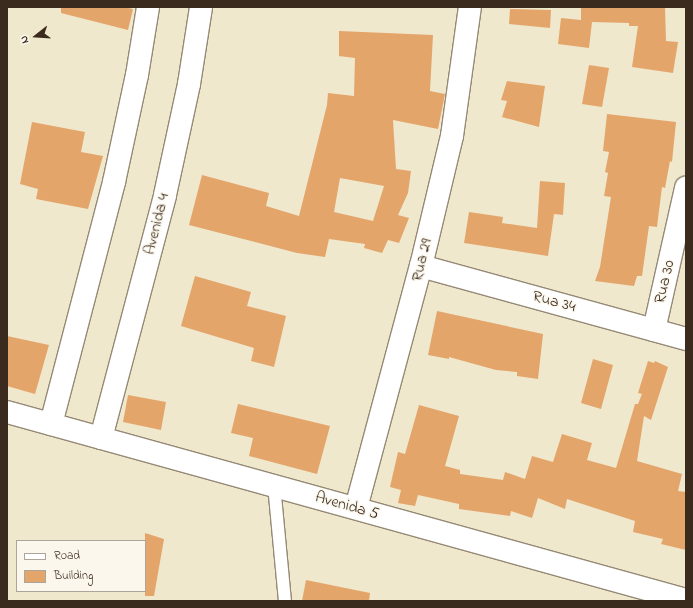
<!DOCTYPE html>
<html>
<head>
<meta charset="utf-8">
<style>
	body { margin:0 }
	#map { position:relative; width:693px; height:608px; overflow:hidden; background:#efe8cc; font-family:"Indie Flower",sans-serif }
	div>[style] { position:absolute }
	.building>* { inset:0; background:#e4a56b }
	.roads { filter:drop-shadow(1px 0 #958975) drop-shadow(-1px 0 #958975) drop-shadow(0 1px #958975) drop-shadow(0 -1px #958975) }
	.lane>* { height:12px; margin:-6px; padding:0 6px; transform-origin:6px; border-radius:6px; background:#fff }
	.street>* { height:22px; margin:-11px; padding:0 11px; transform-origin:11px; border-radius:11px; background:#fff }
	span { translate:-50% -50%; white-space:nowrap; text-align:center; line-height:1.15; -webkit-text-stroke:3px #fbf7ec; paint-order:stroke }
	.street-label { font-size:16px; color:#3b2a1e }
	.frame { position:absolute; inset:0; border:8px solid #3b2a1e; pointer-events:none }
	.legend { position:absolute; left:16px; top:540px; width:130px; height:52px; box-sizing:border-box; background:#fbf7ec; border:1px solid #aea59a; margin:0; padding:5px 7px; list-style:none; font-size:12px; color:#3b2a1e }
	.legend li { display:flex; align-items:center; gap:8px; height:20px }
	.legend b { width:20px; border:1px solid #aea59a }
	.north { position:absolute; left:16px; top:16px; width:40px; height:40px; -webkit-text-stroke:3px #fbf7ec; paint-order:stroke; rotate:253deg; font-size:11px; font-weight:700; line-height:16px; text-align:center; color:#3b2a1e }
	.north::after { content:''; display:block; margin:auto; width:14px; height:18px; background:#3b2a1e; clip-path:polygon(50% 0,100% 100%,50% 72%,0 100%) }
</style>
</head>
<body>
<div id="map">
	<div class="building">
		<div style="clip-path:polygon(61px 7px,124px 7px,133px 9px,128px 30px,61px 13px)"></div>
		<div style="clip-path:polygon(581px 7px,665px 7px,666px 41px,678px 42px,673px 73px,632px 67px,638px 26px,629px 26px,629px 23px,592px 22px,589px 48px,558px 44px,561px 18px,581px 20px)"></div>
		<div style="clip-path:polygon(510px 9px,551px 10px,550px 28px,509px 24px)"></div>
		<div style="clip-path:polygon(evenodd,339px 31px,433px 35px,430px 91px,445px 94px,438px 129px,393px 120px,396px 169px,411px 171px,408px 193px,398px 215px,409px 218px,399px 243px,388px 240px,382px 253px,364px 248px,365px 244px,329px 239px,325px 257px,297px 253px,189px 225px,202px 175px,269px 193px,266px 206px,299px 216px,327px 105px,328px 93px,354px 96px,355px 58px,339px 56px,339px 31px,340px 178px,384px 186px,373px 221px,334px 212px,340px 178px)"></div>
		<div style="clip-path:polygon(589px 65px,609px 68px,602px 107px,582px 104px)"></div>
		<div style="clip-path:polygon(507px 81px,545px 86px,539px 127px,502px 117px,507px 101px,501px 100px)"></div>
		<div style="clip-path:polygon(607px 114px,676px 122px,672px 162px,670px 161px,665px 188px,662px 187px,657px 227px,649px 226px,642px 276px,637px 276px,634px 286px,595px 281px,600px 267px,611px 197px,604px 196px,608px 173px,605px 172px,609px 152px,603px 151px)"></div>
		<div style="clip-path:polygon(32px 122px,85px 132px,81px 152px,103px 156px,88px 209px,36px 199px,38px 189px,20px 184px)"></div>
		<div style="clip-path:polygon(540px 181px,565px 183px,563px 215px,554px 214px,548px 256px,464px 243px,469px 212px,503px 217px,502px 223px,537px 228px)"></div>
		<div style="clip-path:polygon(195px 276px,251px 292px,247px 306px,286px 316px,274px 367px,251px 361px,254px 348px,181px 326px)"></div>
		<div style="clip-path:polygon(437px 311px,543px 334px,538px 379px,517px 376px,517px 372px,496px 370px,449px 357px,449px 359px,428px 355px)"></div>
		<div style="clip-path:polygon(7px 336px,49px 345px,35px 394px,7px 386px)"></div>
		<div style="clip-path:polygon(593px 359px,613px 365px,601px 409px,581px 403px)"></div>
		<div style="clip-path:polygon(648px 361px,654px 363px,655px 361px,668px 367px,651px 420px,644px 416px,637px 461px,682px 474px,678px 491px,686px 492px,686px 550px,661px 544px,663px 539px,633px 532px,635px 521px,567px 499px,565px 509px,538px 498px,532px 518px,511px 511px,510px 516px,459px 509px,459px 504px,418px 495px,415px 506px,398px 503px,401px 490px,390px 487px,398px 452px,405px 454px,419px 405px,459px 416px,445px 466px,460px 470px,460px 474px,503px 480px,505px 472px,525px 479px,532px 456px,553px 462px,562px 434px,592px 443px,587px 460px,616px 468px,635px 404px,638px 404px,642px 394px,638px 393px)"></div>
		<div style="clip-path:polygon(128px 395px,166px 402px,161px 430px,123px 422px)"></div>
		<div style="clip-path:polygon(238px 404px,330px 426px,317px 474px,249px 456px,253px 438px,231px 433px)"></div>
		<div style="clip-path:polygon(145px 533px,164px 539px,154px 596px,145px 596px)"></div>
		<div style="clip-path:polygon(306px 580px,370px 593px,369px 601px,302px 601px)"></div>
	</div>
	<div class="roads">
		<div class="lane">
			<div style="left:274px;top:485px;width:117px;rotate:84.6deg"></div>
		</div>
		<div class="street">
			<div style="left:421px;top:266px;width:275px;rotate:15.4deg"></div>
			<div style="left:654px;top:330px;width:146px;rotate:-77.3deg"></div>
			<div style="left:7px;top:412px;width:705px;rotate:15.48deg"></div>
			<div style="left:51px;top:424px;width:250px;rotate:-75.4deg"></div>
			<div style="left:114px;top:182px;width:109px;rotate:-77.9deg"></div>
			<div style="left:137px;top:75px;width:69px;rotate:-80.8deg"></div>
			<div style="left:101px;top:438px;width:251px;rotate:-75.2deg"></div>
			<div style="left:165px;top:195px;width:114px;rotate:-77.8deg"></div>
			<div style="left:189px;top:84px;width:78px;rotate:-81.1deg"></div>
			<div style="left:356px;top:508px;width:251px;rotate:-75deg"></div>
			<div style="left:421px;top:266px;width:134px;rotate:-76.6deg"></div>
			<div style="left:452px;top:136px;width:130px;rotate:-82.1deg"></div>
		</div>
	</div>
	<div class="street-label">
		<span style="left:157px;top:224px;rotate:-76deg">Avenida 4</span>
		<span style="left:422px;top:260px;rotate:-76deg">Rua 29</span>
		<span style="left:665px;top:282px;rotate:-77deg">Rua 30</span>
		<span style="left:554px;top:302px;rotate:15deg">Rua 34</span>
		<span style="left:347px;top:506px;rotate:16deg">Avenida 5</span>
	</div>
	<div class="frame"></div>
	<ul class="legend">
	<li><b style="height:5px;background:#fff"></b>Road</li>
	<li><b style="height:11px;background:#e4a56b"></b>Building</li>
	</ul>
	<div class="north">N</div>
</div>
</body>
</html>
